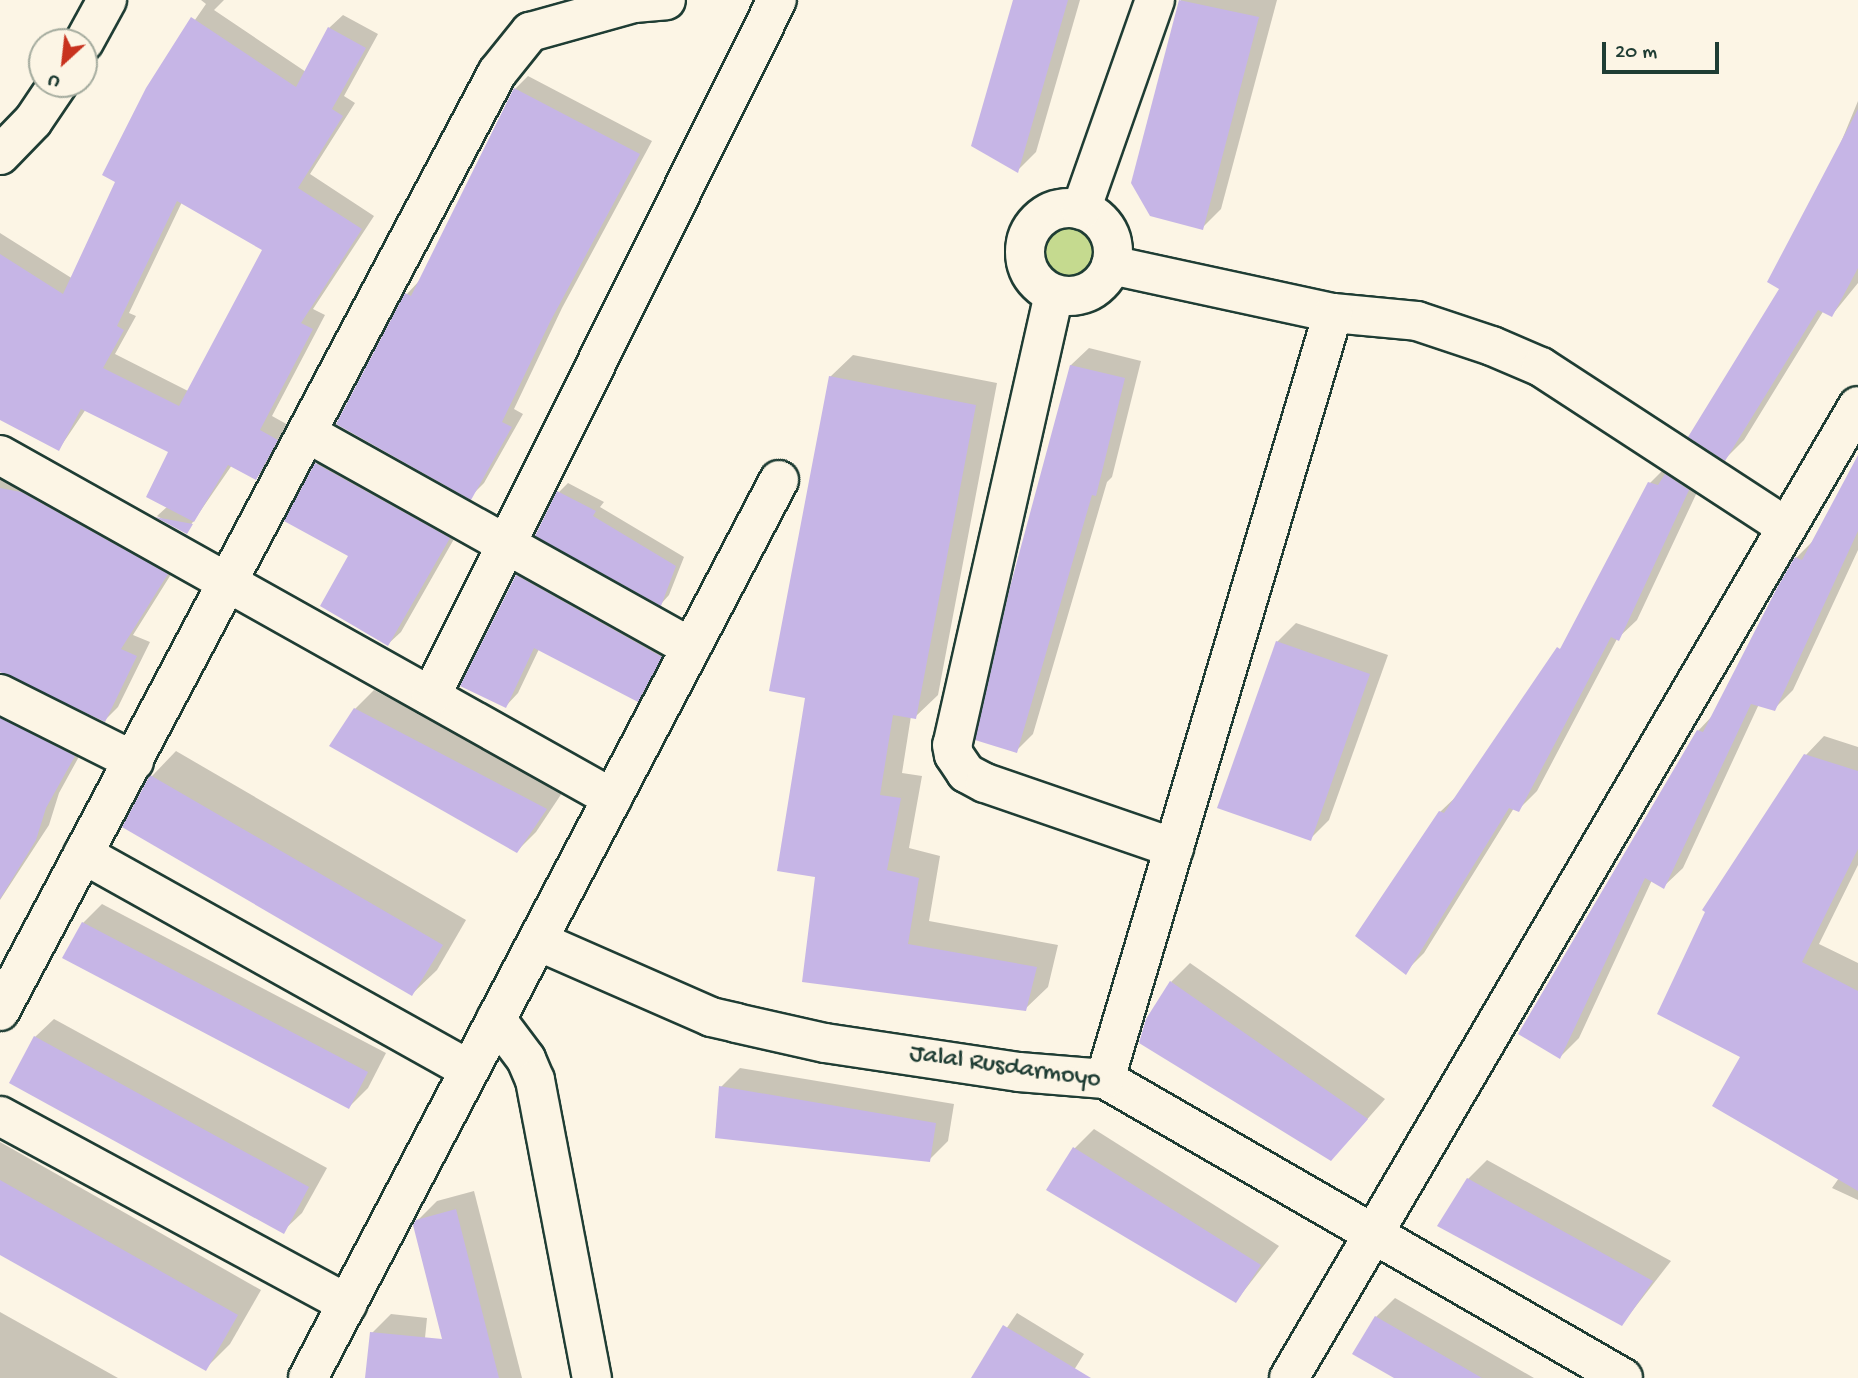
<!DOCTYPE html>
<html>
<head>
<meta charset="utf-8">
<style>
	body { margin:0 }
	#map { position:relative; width:1858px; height:1378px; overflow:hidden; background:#fcf5e5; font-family:"Gochi Hand",sans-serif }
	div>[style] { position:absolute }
	.green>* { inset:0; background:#c5da8f }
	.round { border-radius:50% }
	.shadow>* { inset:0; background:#0003 }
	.building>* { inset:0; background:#c6b5e6 }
	.roads { filter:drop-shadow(2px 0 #1f3d34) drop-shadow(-2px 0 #1f3d34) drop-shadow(0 2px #1f3d34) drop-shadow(0 -2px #1f3d34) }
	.minor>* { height:38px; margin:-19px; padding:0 19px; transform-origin:19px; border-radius:19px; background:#fcf5e5 }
	.minor>.ring { margin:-19px; padding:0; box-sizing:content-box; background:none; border:38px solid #fcf5e5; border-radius:50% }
	span { translate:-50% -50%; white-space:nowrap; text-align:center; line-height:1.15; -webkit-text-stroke:7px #fcf5e5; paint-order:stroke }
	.street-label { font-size:26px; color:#1f3d34 }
	.north { position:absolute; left:28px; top:28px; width:70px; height:70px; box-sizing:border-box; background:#fcf5e5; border:2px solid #a4ab9e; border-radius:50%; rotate:207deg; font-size:19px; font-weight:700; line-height:28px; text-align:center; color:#1f3d34 }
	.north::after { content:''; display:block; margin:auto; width:24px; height:32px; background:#c8321e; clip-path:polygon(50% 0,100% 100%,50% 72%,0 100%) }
	.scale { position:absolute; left:1602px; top:42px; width:117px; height:32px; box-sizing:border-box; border:4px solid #1f3d34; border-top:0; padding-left:9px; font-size:21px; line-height:24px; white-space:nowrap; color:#1f3d34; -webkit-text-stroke:5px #fcf5e5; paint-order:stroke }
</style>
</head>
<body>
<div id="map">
	<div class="green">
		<div class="round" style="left:1034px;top:220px;width:62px;height:62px"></div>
	</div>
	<div class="shadow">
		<div style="clip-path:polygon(evenodd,201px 0,224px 0,214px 10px,306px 72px,329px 28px,343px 15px,378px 34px,344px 96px,355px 103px,310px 174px,374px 216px,313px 309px,325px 315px,272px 416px,290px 426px,269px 465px,256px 478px,232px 465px,186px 532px,157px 516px,168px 506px,170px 452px,86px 409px,59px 449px,0 418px,0 233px,73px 279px,118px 181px,148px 88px,206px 4px,201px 0,182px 202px,264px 249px,188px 391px,115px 354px,136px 316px,129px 313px,182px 202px)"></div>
		<div style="clip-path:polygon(1015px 0,1080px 0,1036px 152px,1018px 170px)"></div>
		<div style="clip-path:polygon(1181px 0,1277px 0,1221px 209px,1202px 228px,1133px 183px)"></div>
		<div style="clip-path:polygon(528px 76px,652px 141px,562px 308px,514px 409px,523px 414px,484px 483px,472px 495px,338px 423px,407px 294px,420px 280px,515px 89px)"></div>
		<div style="clip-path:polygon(1858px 101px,1858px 283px,1832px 315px,1824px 310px,1744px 440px,1725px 459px,1781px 288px)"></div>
		<div style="clip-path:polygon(1089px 348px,1141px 361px,1112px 477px,1107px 482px,1033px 734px,1016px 751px,1071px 365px)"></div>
		<div style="clip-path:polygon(853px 355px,997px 383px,938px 695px,915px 717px,911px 716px,902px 773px,922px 776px,909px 848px,940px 856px,929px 921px,1058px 945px,1048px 987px,1025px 1009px,804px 980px,817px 875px,807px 696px,830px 377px)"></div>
		<div style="clip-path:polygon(329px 451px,462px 525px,401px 632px,388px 644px,351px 556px,287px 520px,317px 464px)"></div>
		<div style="clip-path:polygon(1858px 459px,1858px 550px,1793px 690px,1774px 709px,1759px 704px,1683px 868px,1664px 886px,1652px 880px,1579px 1038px,1560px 1057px,1698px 731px,1714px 714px,1796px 558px,1814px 540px)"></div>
		<div style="clip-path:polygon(1669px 464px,1707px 471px,1637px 620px,1617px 639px,1537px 791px,1518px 810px,1514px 808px,1424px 953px,1405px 972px,1440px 812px,1460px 793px,1568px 638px,1650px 483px)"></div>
		<div style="clip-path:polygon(0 473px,180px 560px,133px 635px,150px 642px,118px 707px,105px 720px,10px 673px,0 672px)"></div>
		<div style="clip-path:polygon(568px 483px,604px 502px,600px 507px,684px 557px,669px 595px,661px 604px,559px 492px)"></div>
		<div style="clip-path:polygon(530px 563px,673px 644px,650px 687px,638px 700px,539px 649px,518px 693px,506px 706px,517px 576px)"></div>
		<div style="clip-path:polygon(1296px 623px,1388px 655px,1329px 820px,1310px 839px,1277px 642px)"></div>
		<div style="clip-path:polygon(374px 690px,564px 790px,536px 832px,517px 851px,355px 709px)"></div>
		<div style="clip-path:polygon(22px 710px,87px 742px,59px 793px,49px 825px,0 900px,0 724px,8px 723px)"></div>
		<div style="clip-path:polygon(1824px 736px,1858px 747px,1858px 865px,1819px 944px,1858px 963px,1858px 1200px,1832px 1188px,1839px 1178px,1743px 1056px,1806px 755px)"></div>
		<div style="clip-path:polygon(176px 751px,466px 920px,437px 970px,412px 994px,124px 827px,152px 776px)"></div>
		<div style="clip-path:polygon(102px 904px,386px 1053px,368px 1088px,349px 1107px,83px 923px)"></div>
		<div style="clip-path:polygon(1190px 963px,1385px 1099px,1349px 1140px,1171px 982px)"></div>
		<div style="clip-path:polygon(54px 1019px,327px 1168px,302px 1213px,283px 1231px,35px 1037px)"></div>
		<div style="clip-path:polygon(740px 1068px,954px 1104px,948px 1141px,929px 1160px,721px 1087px)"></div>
		<div style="clip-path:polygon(1094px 1129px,1279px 1246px,1236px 1301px,1048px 1190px,1075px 1148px)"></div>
		<div style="clip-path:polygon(0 1142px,261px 1290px,230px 1344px,205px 1369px,0 1253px)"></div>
		<div style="clip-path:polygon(1487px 1160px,1671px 1261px,1622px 1324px,1468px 1179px)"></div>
		<div style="clip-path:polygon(474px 1191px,522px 1378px,454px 1378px,417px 1221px,437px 1201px)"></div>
		<div style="clip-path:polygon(1395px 1298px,1534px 1378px,1398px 1378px,1376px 1317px)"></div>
		<div style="clip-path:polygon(0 1312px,118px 1378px,0 1378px)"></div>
		<div style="clip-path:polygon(1017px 1313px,1084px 1354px,1069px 1378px,991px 1378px,978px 1370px)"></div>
		<div style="clip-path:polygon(391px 1314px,427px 1318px,421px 1378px,367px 1378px,372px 1333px)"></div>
	</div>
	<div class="building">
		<div style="clip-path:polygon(1013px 0,1068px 0,1018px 173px,971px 146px)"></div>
		<div style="clip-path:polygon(1179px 0,1259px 17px,1203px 230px,1150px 216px,1131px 183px)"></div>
		<div style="clip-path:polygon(evenodd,191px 17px,296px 87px,328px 27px,366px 48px,332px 109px,343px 116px,298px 188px,362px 229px,301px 323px,313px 329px,260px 430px,278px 440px,256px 480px,228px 465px,194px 522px,146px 497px,168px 452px,81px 409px,59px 451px,0 420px,0 254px,63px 294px,115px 182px,102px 175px,146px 88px,191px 17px,177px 201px,262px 250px,179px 406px,103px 368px,124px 330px,117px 326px,177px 201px)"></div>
		<div style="clip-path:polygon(514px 88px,640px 154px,550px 322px,502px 422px,512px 427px,471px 500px,336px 424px,405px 293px,411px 296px)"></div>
		<div style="clip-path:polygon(1858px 109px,1858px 268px,1832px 317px,1818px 310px,1725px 461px,1688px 437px,1779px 289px,1767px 282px)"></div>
		<div style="clip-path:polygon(1070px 365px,1125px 378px,1096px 496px,1092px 495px,1017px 753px,975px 740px,1009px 591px)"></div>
		<div style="clip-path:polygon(829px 376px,976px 405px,916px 719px,893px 715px,880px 795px,901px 798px,887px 870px,919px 878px,908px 944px,1037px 967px,1026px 1011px,802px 982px,815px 877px,777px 871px,805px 698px,769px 691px)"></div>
		<div style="clip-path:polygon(1858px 455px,1858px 531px,1775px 711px,1751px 704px,1664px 889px,1645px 878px,1560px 1059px,1518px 1034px,1697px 730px,1703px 732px,1777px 588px,1795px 557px,1802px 560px)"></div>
		<div style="clip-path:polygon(315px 463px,450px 538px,388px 646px,320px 606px,348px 556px,284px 521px)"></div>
		<div style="clip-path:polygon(1665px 474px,1689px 490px,1619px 641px,1611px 637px,1519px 812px,1509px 808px,1406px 975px,1355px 936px,1439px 811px,1444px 813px,1557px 647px,1560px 649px,1648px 482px,1658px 485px)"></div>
		<div style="clip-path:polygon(0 488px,21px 492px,168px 574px,121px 649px,137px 656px,105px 722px,0 672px)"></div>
		<div style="clip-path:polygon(557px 491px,596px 511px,593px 516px,676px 566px,661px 606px,535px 536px)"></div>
		<div style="clip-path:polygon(155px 517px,193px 524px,187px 534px)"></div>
		<div style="clip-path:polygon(516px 575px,662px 657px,638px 702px,534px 648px,506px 708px,460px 686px)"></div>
		<div style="clip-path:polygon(1276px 641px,1370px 674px,1311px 841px,1217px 808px)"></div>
		<div style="clip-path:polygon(354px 708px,547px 809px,517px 853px,329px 746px)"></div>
		<div style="clip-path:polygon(0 718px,75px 756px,46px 808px,36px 840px,0 899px)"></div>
		<div style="clip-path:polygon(1804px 754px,1858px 771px,1858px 849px,1802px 962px,1858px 991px,1858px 1191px,1712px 1106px,1740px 1057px,1657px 1014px,1705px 912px,1702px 910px)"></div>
		<div style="clip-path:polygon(150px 775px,443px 945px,412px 996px,122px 827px)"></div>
		<div style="clip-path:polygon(82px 922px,368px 1072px,349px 1109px,62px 958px)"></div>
		<div style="clip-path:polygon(1170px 981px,1368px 1119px,1331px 1161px,1139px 1043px,1146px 1019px)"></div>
		<div style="clip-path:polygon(34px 1036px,309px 1187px,284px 1234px,9px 1083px)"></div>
		<div style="clip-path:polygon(719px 1086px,936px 1123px,930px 1162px,715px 1138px)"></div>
		<div style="clip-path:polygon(1073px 1147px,1261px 1265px,1236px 1303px,1046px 1190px)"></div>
		<div style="clip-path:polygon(1467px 1178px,1653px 1281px,1622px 1326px,1437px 1226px)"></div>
		<div style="clip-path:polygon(0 1180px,238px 1315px,206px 1371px,0 1255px)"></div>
		<div style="clip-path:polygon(456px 1209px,499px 1378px,365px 1378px,370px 1332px,442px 1339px,413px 1225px,416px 1220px)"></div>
		<div style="clip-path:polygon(1375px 1316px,1482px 1378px,1394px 1378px,1352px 1354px)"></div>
		<div style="clip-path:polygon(1003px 1325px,1091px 1378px,971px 1378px)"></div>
	</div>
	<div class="roads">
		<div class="minor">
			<div style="left:84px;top:42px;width:48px;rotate:-61.3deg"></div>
			<div style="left:0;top:155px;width:47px;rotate:-45.9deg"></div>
			<div style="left:33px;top:121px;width:45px;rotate:-56deg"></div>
			<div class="ring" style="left:1025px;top:208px;width:50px;height:50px"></div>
			<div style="left:1081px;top:210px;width:223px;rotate:-70.6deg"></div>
			<div style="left:1111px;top:265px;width:227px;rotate:12.2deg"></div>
			<div style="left:1333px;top:313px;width:84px;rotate:5.4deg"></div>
			<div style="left:1417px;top:321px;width:79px;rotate:18.4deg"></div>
			<div style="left:1492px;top:346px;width:53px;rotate:23.2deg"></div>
			<div style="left:1541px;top:367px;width:293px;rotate:33.1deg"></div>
			<div style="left:1054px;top:294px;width:462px;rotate:102.7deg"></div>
			<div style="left:952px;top:745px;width:10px;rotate:79deg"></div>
			<div style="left:954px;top:755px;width:22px;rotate:56deg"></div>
			<div style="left:966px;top:773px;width:21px;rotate:28deg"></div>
			<div style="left:985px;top:783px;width:200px;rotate:19deg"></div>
			<div style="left:307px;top:433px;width:440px;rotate:29.2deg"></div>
			<div style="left:0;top:455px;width:702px;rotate:29.27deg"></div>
			<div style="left:0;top:694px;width:150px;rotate:26.6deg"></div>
			<div style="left:431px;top:696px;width:777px;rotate:-63.57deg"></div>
			<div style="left:83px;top:854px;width:442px;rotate:29.2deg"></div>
			<div style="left:538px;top:941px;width:189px;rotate:23.7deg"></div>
			<div style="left:711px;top:1017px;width:26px;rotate:13deg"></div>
			<div style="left:736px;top:1023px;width:91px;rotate:12.7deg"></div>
			<div style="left:825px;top:1043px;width:196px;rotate:8.5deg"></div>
			<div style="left:1019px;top:1072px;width:86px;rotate:4.7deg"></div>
			<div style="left:1105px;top:1079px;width:598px;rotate:29.99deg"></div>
			<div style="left:0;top:1011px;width:1062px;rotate:-62.08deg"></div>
			<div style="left:497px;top:73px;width:53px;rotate:-51.2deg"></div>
			<div style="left:530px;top:32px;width:108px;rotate:-15.6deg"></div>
			<div style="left:634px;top:3px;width:32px;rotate:-5deg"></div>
			<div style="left:496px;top:1019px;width:50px;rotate:53.1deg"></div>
			<div style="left:526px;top:1059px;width:23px;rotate:67deg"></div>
			<div style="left:535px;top:1080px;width:303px;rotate:79.2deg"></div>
			<div style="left:1105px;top:1079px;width:799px;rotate:-73.42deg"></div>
			<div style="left:0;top:1116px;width:395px;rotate:28.4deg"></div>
			<div style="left:308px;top:1378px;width:1014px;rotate:-62.32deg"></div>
			<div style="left:1289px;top:1378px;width:1126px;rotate:-59.66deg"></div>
		</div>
	</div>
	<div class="street-label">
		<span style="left:1005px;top:1068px;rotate:8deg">Jalal Rusdarmoyo</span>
	</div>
	<div class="north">U</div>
	<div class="scale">20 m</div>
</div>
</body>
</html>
